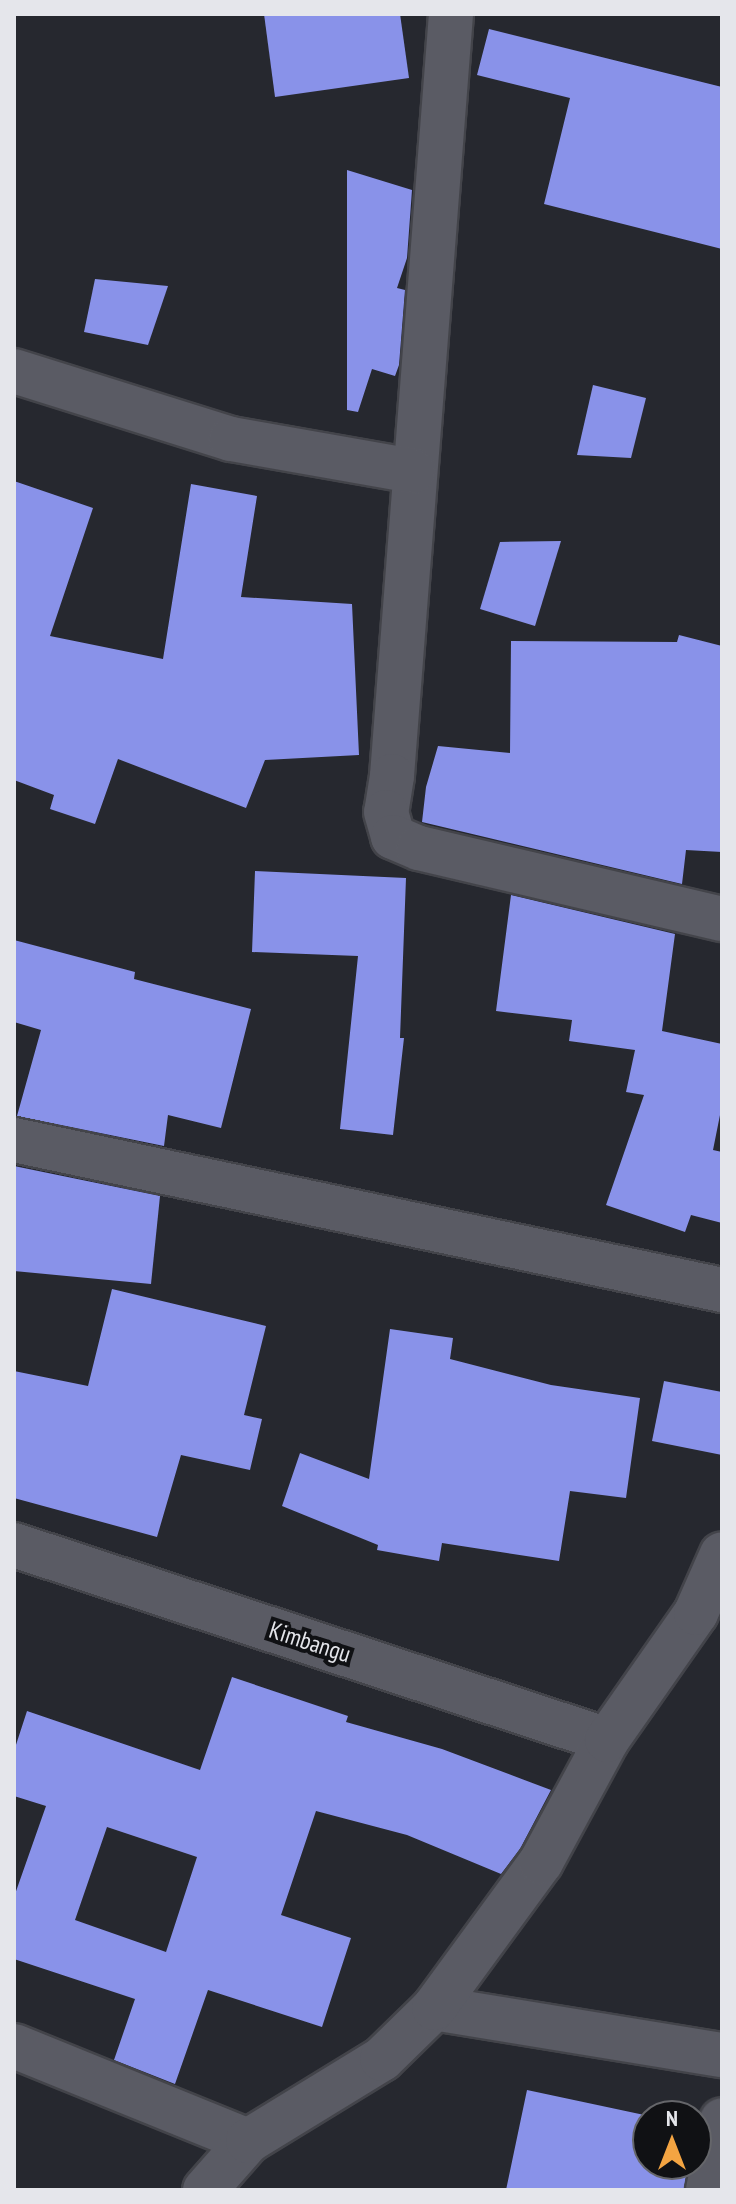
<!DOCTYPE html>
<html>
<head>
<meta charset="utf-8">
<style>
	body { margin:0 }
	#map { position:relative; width:736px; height:2204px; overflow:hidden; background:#26282f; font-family:"PT Sans Narrow",sans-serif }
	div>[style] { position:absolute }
	.building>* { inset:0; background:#8992e9 }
	.roads { filter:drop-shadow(2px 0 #43444a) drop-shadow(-2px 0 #43444a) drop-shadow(0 2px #43444a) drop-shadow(0 -2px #43444a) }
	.street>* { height:44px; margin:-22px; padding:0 22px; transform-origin:22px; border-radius:22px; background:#5a5b64 }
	span { translate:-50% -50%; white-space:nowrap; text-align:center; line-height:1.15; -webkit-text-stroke:8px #101114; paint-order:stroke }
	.street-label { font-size:24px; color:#e5e6eb }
	.frame { position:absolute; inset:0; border:16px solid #e5e6eb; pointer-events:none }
	.north { position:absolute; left:632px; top:2100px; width:80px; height:80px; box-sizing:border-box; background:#101114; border:2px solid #65666a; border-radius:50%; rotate:0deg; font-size:22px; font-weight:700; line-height:32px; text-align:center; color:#e5e6eb }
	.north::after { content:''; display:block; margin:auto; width:28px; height:36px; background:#f3a442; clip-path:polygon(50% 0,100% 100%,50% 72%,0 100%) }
</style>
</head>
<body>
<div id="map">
	<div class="building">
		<div style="clip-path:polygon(264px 14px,400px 14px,409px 78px,275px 97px)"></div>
		<div style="clip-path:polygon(489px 29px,722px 87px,722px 249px,544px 204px,570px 98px,477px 75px)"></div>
		<div style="clip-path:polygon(347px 170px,412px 190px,407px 258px,397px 288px,405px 290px,399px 365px,395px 376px,372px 369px,358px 412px,347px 410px)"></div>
		<div style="clip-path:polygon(95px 279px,168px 286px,148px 345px,84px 332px)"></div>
		<div style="clip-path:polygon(593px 385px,646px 398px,631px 458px,577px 455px)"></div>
		<div style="clip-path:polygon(14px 481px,93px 508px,50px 636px,163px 659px,191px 484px,257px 496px,241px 597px,352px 604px,359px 755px,265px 760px,246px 808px,118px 759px,95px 824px,50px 809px,54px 795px,14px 780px)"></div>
		<div style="clip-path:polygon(561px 541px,535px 626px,480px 609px,500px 542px)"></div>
		<div style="clip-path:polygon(679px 635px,722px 646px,722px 852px,686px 850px,682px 884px,422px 822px,426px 787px,438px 746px,510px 753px,511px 641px,677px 642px)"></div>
		<div style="clip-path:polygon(255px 871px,406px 878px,400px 1038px,404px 1038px,393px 1135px,340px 1129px,358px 956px,252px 952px)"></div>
		<div style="clip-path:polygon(511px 895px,675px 934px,662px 1031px,722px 1044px,722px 1105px,713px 1150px,722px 1152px,722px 1223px,691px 1215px,685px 1232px,606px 1205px,644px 1095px,626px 1092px,635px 1050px,569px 1041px,572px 1020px,496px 1011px)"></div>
		<div style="clip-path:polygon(14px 940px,135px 972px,134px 979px,251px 1009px,221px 1128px,168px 1115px,164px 1146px,17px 1116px,41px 1030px,14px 1022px)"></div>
		<div style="clip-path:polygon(14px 1166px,160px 1196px,151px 1284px,14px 1271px)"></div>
		<div style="clip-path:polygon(112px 1289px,266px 1326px,244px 1415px,262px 1419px,250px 1470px,181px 1455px,157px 1537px,14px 1498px,14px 1371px,88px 1386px)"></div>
		<div style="clip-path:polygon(390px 1329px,453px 1338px,450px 1359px,551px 1385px,640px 1398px,626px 1498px,570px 1491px,559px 1561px,442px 1543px,439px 1561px,377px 1550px,378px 1545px,282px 1506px,300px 1453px,369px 1479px)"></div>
		<div style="clip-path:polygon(664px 1381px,722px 1392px,722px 1455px,652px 1441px)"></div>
		<div style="clip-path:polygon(evenodd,232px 1677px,348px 1716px,346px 1722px,442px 1749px,551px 1790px,520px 1849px,501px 1874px,407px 1835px,316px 1811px,281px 1915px,351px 1938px,322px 2027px,208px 1990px,175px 2084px,114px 2060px,135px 1999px,14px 1959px,14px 1897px,46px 1806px,14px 1796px,14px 1751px,27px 1711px,200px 1770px,232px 1677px,107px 1827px,197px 1857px,166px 1952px,75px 1920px,107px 1827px)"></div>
		<div style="clip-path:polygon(527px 2090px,649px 2116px,648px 2164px,688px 2164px,684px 2190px,506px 2190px)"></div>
	</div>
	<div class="roads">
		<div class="street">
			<div style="left:451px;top:14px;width:764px;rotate:94.43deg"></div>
			<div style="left:392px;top:776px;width:36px;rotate:99deg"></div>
			<div style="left:386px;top:812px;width:26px;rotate:74deg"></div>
			<div style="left:393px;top:837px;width:28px;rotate:23deg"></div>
			<div style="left:419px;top:848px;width:311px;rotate:13.2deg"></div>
			<div style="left:14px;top:371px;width:227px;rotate:17.4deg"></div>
			<div style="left:231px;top:439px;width:185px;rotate:10deg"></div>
			<div style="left:14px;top:1140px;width:724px;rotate:11.96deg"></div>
			<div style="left:14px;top:1545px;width:624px;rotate:18.2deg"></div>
			<div style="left:434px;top:2008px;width:292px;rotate:9.3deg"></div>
			<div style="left:14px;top:2046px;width:253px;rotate:22.1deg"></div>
			<div style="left:205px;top:2190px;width:65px;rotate:-48.7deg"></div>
			<div style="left:248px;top:2141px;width:157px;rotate:-31.5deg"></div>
			<div style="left:382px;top:2059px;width:73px;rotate:-44.4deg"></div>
			<div style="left:434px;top:2008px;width:181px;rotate:-53.8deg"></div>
			<div style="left:541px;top:1862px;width:139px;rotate:-61.6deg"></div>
			<div style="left:607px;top:1740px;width:155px;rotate:-55deg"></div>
			<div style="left:696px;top:1613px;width:64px;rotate:-66.2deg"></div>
			<div style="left:708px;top:2190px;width:71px;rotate:-78.7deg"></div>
		</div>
	</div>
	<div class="street-label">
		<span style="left:310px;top:1642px;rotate:18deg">Kimbangu</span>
	</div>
	<div class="frame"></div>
	<div class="north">N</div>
</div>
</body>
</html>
